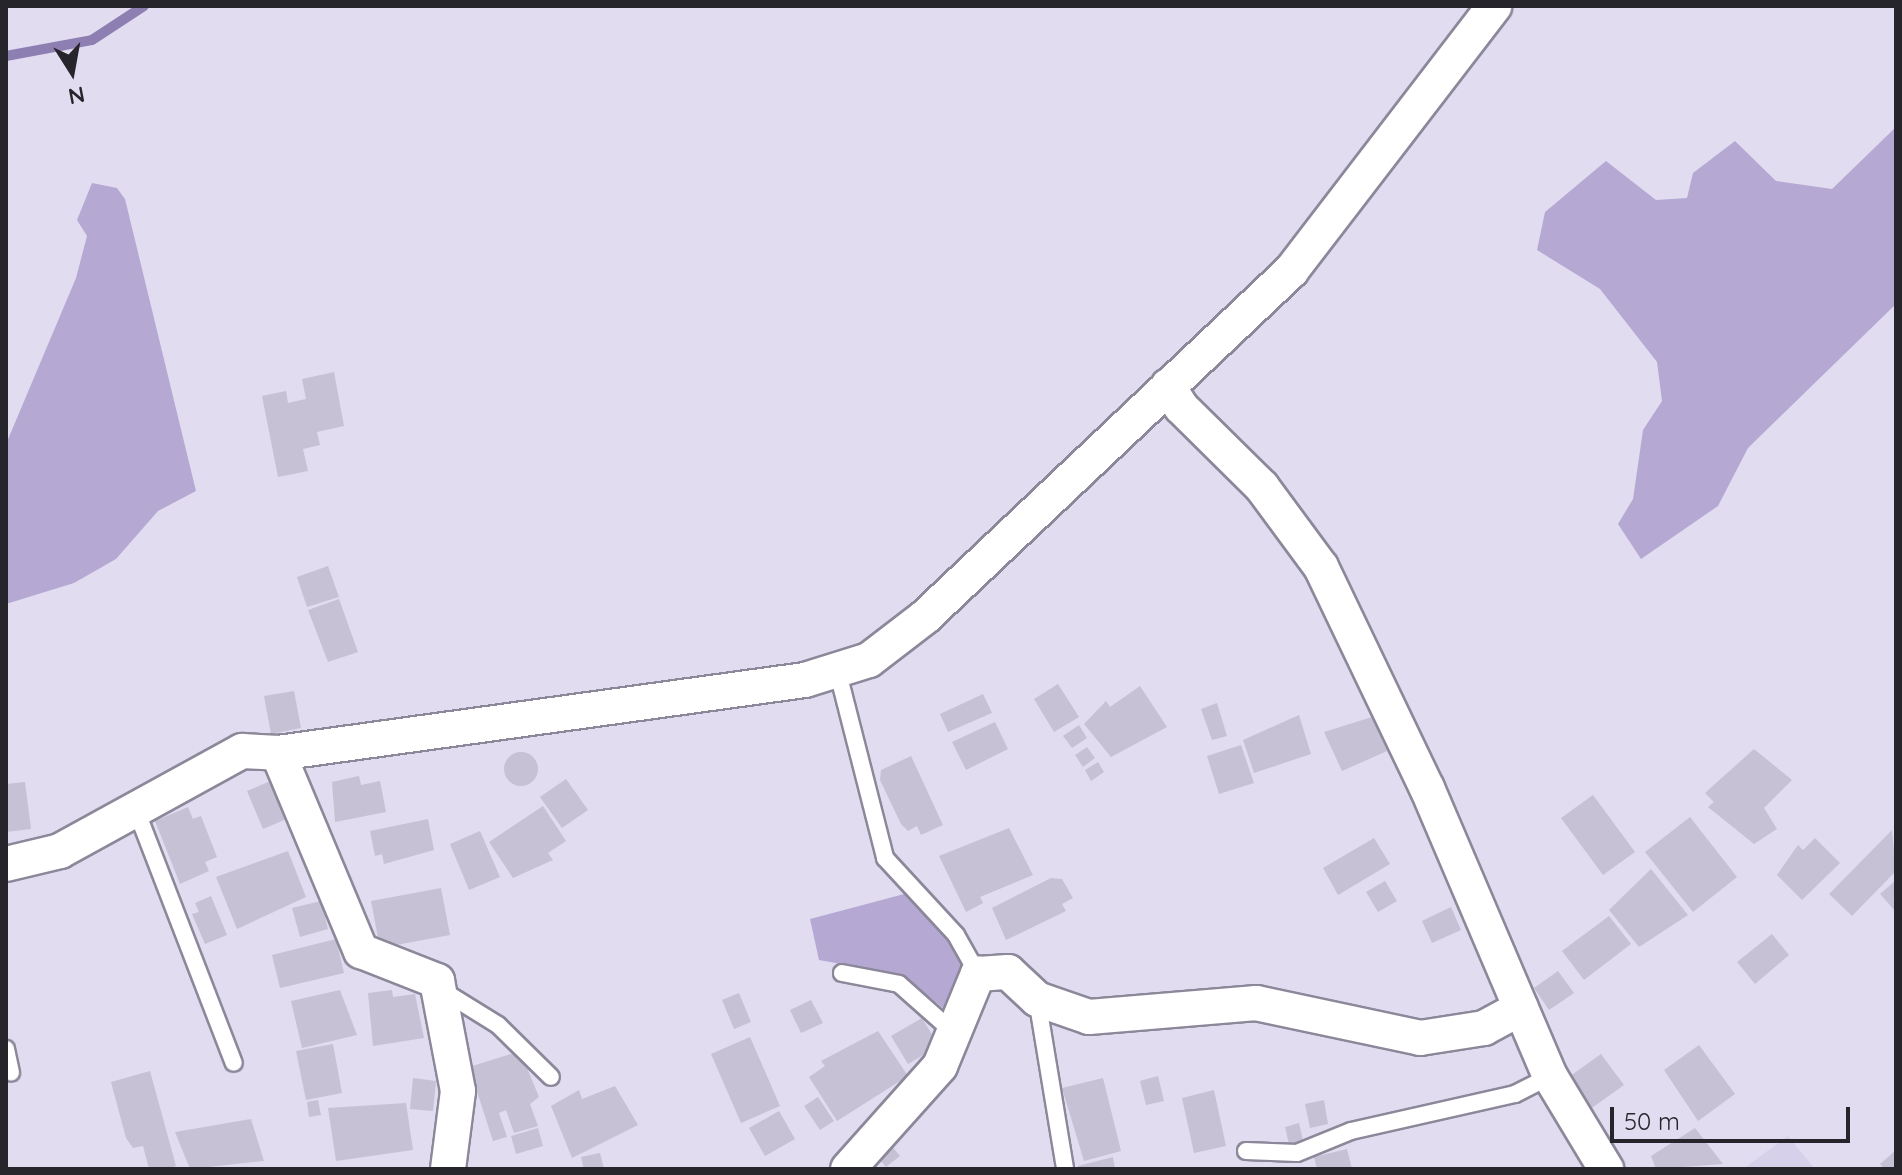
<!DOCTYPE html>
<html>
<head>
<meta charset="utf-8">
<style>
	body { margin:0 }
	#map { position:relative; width:1902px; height:1175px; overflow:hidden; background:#e1dcf0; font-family:Quicksand,sans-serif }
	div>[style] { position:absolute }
	.built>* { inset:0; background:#d7d0eb }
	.green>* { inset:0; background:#b5a9d4 }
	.stream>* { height:10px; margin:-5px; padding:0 5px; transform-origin:5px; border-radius:5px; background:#8d7fb2 }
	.building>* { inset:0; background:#c6c1d5 }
	.round { border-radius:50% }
	.roads { filter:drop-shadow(2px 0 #8c889a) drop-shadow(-2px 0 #8c889a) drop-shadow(0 2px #8c889a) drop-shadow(0 -2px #8c889a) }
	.lane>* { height:16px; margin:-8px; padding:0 8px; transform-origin:8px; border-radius:8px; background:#fff }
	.street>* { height:34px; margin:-17px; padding:0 17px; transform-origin:17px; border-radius:17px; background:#fff }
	span { translate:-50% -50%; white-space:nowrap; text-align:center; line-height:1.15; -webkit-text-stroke:6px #e1dcf0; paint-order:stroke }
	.frame { position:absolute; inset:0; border:8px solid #27252c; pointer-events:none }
	.north { position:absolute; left:32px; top:32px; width:80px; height:80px; -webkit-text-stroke:6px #e1dcf0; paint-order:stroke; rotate:169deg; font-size:22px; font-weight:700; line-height:32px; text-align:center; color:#27252c }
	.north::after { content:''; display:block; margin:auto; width:28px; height:36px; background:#27252c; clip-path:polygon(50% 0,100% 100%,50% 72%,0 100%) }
	.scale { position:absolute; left:1610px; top:1107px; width:240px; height:36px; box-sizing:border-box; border:4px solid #27252c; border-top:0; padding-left:10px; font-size:24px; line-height:28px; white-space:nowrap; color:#27252c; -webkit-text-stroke:6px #e1dcf0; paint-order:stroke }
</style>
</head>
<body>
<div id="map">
	<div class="built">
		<div style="clip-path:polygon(1788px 1136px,1815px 1169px,1743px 1169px)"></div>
	</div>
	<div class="green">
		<div style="clip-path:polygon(1896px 127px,1896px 304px,1748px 448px,1718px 506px,1641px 559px,1618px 524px,1633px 499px,1643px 430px,1662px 401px,1657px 362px,1600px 289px,1537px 250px,1545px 212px,1606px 161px,1656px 200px,1687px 198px,1693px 173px,1735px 141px,1776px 181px,1832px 189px)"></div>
		<div style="clip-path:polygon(92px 183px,117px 188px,125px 199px,196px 491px,158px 511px,116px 559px,74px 583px,6px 604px,6px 444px,76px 278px,87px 236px,77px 220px)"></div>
		<div style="clip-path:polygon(908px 893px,957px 945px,968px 974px,948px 1012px,903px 975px,819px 960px,810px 919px)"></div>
	</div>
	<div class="stream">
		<div style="left:6px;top:56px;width:87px;rotate:-10.5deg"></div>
		<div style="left:92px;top:40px;width:62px;rotate:-33.2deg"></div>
	</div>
	<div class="building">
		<div style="clip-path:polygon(334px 372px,344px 426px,317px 432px,320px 445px,303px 449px,308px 471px,278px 477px,262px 396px,286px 391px,288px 403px,306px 399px,302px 379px)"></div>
		<div style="clip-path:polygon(328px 566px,339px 597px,307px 607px,297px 577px)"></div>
		<div style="clip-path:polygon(339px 599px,358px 652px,328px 662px,308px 610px)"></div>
		<div style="clip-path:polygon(1058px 684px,1079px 717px,1054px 732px,1034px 699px)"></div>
		<div style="clip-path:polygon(1140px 686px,1167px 727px,1111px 757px,1084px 724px,1106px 701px,1110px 707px)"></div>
		<div style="clip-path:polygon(294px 691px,301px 728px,271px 734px,264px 696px)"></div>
		<div style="clip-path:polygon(983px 694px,992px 713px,948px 732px,940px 714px)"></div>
		<div style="clip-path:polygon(1217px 703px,1227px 736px,1212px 740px,1201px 709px)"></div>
		<div style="clip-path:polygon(1299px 715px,1311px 754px,1254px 773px,1243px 740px)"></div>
		<div style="clip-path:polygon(1372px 717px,1387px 751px,1342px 771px,1324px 732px)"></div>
		<div style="clip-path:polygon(995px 722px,1008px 749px,966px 770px,952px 742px)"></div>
		<div style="clip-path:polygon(1079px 725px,1087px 738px,1072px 748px,1063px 736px)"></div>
		<div style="clip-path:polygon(1241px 745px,1254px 783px,1219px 794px,1207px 756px)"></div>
		<div style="clip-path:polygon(1087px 747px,1095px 758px,1083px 767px,1075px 755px)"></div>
		<div style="clip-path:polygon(1754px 749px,1792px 780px,1764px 808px,1777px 829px,1754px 844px,1708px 807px,1714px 802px,1705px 793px)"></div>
		<div class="round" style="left:504px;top:752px;width:34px;height:34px"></div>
		<div style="clip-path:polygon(911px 756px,943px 825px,921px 835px,917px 826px,908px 831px,901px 824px,880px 780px,881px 770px)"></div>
		<div style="clip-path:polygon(1098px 762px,1104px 772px,1091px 781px,1085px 770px)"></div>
		<div style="clip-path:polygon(359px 776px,361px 785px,380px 781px,386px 812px,335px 822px,332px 782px)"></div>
		<div style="clip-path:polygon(566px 779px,588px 810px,562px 828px,540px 797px)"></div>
		<div style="clip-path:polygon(273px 780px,289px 818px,263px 829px,247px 791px)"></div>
		<div style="clip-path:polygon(25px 782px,31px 829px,6px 832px,6px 784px)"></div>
		<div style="clip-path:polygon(1593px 795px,1635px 852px,1603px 875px,1561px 818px)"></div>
		<div style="clip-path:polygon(543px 806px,566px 841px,548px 853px,553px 860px,513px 878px,489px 842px)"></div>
		<div style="clip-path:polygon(188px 807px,193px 819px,201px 816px,217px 857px,205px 862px,209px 871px,180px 884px,155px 821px)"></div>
		<div style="clip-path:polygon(1690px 817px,1737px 877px,1693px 912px,1645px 852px)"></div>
		<div style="clip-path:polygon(428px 819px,434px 850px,384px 864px,382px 854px,375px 856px,370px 831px)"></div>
		<div style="clip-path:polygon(1009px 828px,1033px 875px,980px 897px,983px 903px,966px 912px,939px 856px)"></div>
		<div style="clip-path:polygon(1892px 830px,1896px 871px,1852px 916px,1829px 894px)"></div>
		<div style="clip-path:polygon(480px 831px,500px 877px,469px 890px,450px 844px)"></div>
		<div style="clip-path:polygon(1374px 838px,1390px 864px,1338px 895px,1323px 868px)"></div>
		<div style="clip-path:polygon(1815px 838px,1840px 863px,1802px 900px,1777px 875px,1798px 845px,1803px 850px)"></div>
		<div style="clip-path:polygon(288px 851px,306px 897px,237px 929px,216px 877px)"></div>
		<div style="clip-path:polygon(1651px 869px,1688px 915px,1639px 947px,1609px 910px)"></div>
		<div style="clip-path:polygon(1051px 878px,1062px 879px,1073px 898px,1062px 904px,1066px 911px,1006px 940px,992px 908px)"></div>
		<div style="clip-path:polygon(1896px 880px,1896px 912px,1880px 894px)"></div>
		<div style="clip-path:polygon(1385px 881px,1397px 901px,1378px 912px,1366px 892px)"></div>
		<div style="clip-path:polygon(441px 888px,450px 935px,380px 948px,371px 901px)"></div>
		<div style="clip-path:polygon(211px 896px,227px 935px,205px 944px,192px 914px,199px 912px,195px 903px)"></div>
		<div style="clip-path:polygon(321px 901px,328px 929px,300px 937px,292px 908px)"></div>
		<div style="clip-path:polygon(1451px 907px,1461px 930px,1432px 943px,1422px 921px)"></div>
		<div style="clip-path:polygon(1609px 916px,1631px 944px,1584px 980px,1562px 951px)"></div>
		<div style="clip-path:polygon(1772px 934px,1789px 955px,1755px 984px,1737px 962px)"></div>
		<div style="clip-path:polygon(336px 939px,344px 973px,280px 988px,272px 955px)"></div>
		<div style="clip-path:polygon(1558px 971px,1574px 993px,1549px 1010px,1534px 988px)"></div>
		<div style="clip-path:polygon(340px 990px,357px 1035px,302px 1048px,291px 1001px)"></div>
		<div style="clip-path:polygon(392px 990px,393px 997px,415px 994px,424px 1038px,373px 1046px,368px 993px)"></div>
		<div style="clip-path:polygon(739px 993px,751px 1022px,734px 1029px,722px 1000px)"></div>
		<div style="clip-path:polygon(811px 1000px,823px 1023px,801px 1033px,790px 1010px)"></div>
		<div style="clip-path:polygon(922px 1018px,939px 1046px,908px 1064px,891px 1036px)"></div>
		<div style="clip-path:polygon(878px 1031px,908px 1076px,837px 1121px,809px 1077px,825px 1066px,821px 1061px)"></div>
		<div style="clip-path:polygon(750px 1037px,780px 1106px,741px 1123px,711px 1054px)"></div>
		<div style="clip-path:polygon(333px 1044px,342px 1093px,306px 1100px,296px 1051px)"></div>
		<div style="clip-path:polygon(1699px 1045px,1735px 1094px,1698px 1121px,1664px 1070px)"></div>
		<div style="clip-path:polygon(520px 1051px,539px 1097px,530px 1104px,538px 1126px,514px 1133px,506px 1110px,499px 1113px,507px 1137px,493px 1141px,469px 1067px)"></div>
		<div style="clip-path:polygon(1601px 1054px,1624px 1085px,1589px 1110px,1566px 1079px)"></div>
		<div style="clip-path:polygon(150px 1071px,176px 1166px,166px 1169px,149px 1169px,143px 1146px,133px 1148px,126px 1138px,111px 1082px)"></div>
		<div style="clip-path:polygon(1158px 1076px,1164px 1101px,1146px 1105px,1140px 1081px)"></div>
		<div style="clip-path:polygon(413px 1078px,436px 1081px,433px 1111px,410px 1109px)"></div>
		<div style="clip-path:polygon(1103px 1078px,1121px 1151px,1084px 1161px,1062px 1088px)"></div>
		<div style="clip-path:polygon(615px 1086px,638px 1125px,572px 1158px,551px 1106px,579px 1090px,582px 1099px)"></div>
		<div style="clip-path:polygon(1214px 1090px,1226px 1146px,1194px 1153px,1182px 1098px)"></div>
		<div style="clip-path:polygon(818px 1097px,834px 1121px,820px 1130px,804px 1106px)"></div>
		<div style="clip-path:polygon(318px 1100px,321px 1115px,309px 1117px,307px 1102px)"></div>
		<div style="clip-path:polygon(1324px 1100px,1328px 1124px,1310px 1128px,1305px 1104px)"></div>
		<div style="clip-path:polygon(406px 1103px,413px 1150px,336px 1161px,328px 1108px)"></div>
		<div style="clip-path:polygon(779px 1111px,795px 1139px,765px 1156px,749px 1128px)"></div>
		<div style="clip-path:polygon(251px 1119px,264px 1161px,190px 1169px,175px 1132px)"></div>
		<div style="clip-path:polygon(1299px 1123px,1303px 1141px,1289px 1144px,1285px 1127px)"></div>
		<div style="clip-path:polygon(538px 1128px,543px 1146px,516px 1154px,511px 1136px)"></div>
		<div style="clip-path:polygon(1695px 1128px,1723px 1164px,1656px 1169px,1651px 1156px)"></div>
		<div style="clip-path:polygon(890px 1144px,900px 1156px,886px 1167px,876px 1155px)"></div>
		<div style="clip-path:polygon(1347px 1149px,1352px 1169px,1317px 1169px,1314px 1157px)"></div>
		<div style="clip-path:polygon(1896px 1150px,1896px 1169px,1884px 1169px,1880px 1164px)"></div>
		<div style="clip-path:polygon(600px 1153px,604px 1169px,584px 1169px,581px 1157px)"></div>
		<div style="clip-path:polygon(1113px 1157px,1115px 1169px,1079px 1169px,1078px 1166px)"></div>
	</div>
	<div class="roads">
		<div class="lane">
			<div style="left:838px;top:673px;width:191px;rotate:75.7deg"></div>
			<div style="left:885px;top:858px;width:105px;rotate:47.3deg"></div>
			<div style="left:956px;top:935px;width:45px;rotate:60.6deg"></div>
			<div style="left:135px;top:807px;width:274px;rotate:68.9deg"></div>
			<div style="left:842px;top:973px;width:58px;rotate:10.9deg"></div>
			<div style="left:899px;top:984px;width:71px;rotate:41.6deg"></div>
			<div style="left:440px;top:989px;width:68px;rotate:31.8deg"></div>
			<div style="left:498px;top:1025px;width:74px;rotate:44.5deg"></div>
			<div style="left:1037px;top:999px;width:172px;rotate:80.6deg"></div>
			<div style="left:6px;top:1049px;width:24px;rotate:78deg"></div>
			<div style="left:1246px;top:1151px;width:51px;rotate:2.2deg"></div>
			<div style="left:1297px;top:1153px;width:58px;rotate:-22.2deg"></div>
			<div style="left:1351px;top:1131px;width:168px;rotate:-12.7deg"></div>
			<div style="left:1515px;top:1094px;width:39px;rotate:-27deg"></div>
		</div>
		<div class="street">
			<div style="left:1168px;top:386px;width:25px;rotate:58deg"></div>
			<div style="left:1181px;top:407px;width:114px;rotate:44.6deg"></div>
			<div style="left:1262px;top:487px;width:99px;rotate:53.6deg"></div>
			<div style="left:1321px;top:567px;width:245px;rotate:64.4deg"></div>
			<div style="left:1427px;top:788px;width:313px;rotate:66.9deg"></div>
			<div style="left:1550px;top:1076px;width:109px;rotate:58.9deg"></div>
			<div style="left:278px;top:753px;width:215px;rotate:67.3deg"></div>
			<div style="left:361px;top:951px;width:82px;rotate:21.5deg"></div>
			<div style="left:437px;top:981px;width:112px;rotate:79.2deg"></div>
			<div style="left:458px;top:1091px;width:79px;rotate:97.3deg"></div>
			<div style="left:6px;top:864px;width:56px;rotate:-13.5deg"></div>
			<div style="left:60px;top:851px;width:208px;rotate:-28.8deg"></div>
			<div style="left:242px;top:751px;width:36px;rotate:3deg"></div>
			<div style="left:278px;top:753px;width:532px;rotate:-7.89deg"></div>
			<div style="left:805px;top:680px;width:67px;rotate:-17.4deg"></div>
			<div style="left:869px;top:660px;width:71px;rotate:-37.5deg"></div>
			<div style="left:925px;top:617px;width:504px;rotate:-43.39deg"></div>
			<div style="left:1291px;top:271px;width:334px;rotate:-52.5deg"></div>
			<div style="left:848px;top:1169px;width:138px;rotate:-48.2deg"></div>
			<div style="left:940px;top:1066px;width:100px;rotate:-67.6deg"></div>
			<div style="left:978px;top:974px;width:30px;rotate:-4deg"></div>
			<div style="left:1008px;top:972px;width:40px;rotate:43deg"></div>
			<div style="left:1037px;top:999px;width:55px;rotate:19.1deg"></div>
			<div style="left:1089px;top:1017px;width:168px;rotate:-4.8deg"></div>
			<div style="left:1256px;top:1003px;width:168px;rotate:12deg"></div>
			<div style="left:1420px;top:1038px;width:65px;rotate:-8.9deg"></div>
			<div style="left:1484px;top:1028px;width:42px;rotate:-28.4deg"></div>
		</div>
	</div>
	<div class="frame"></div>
	<div class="north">N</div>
	<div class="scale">50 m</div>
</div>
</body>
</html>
